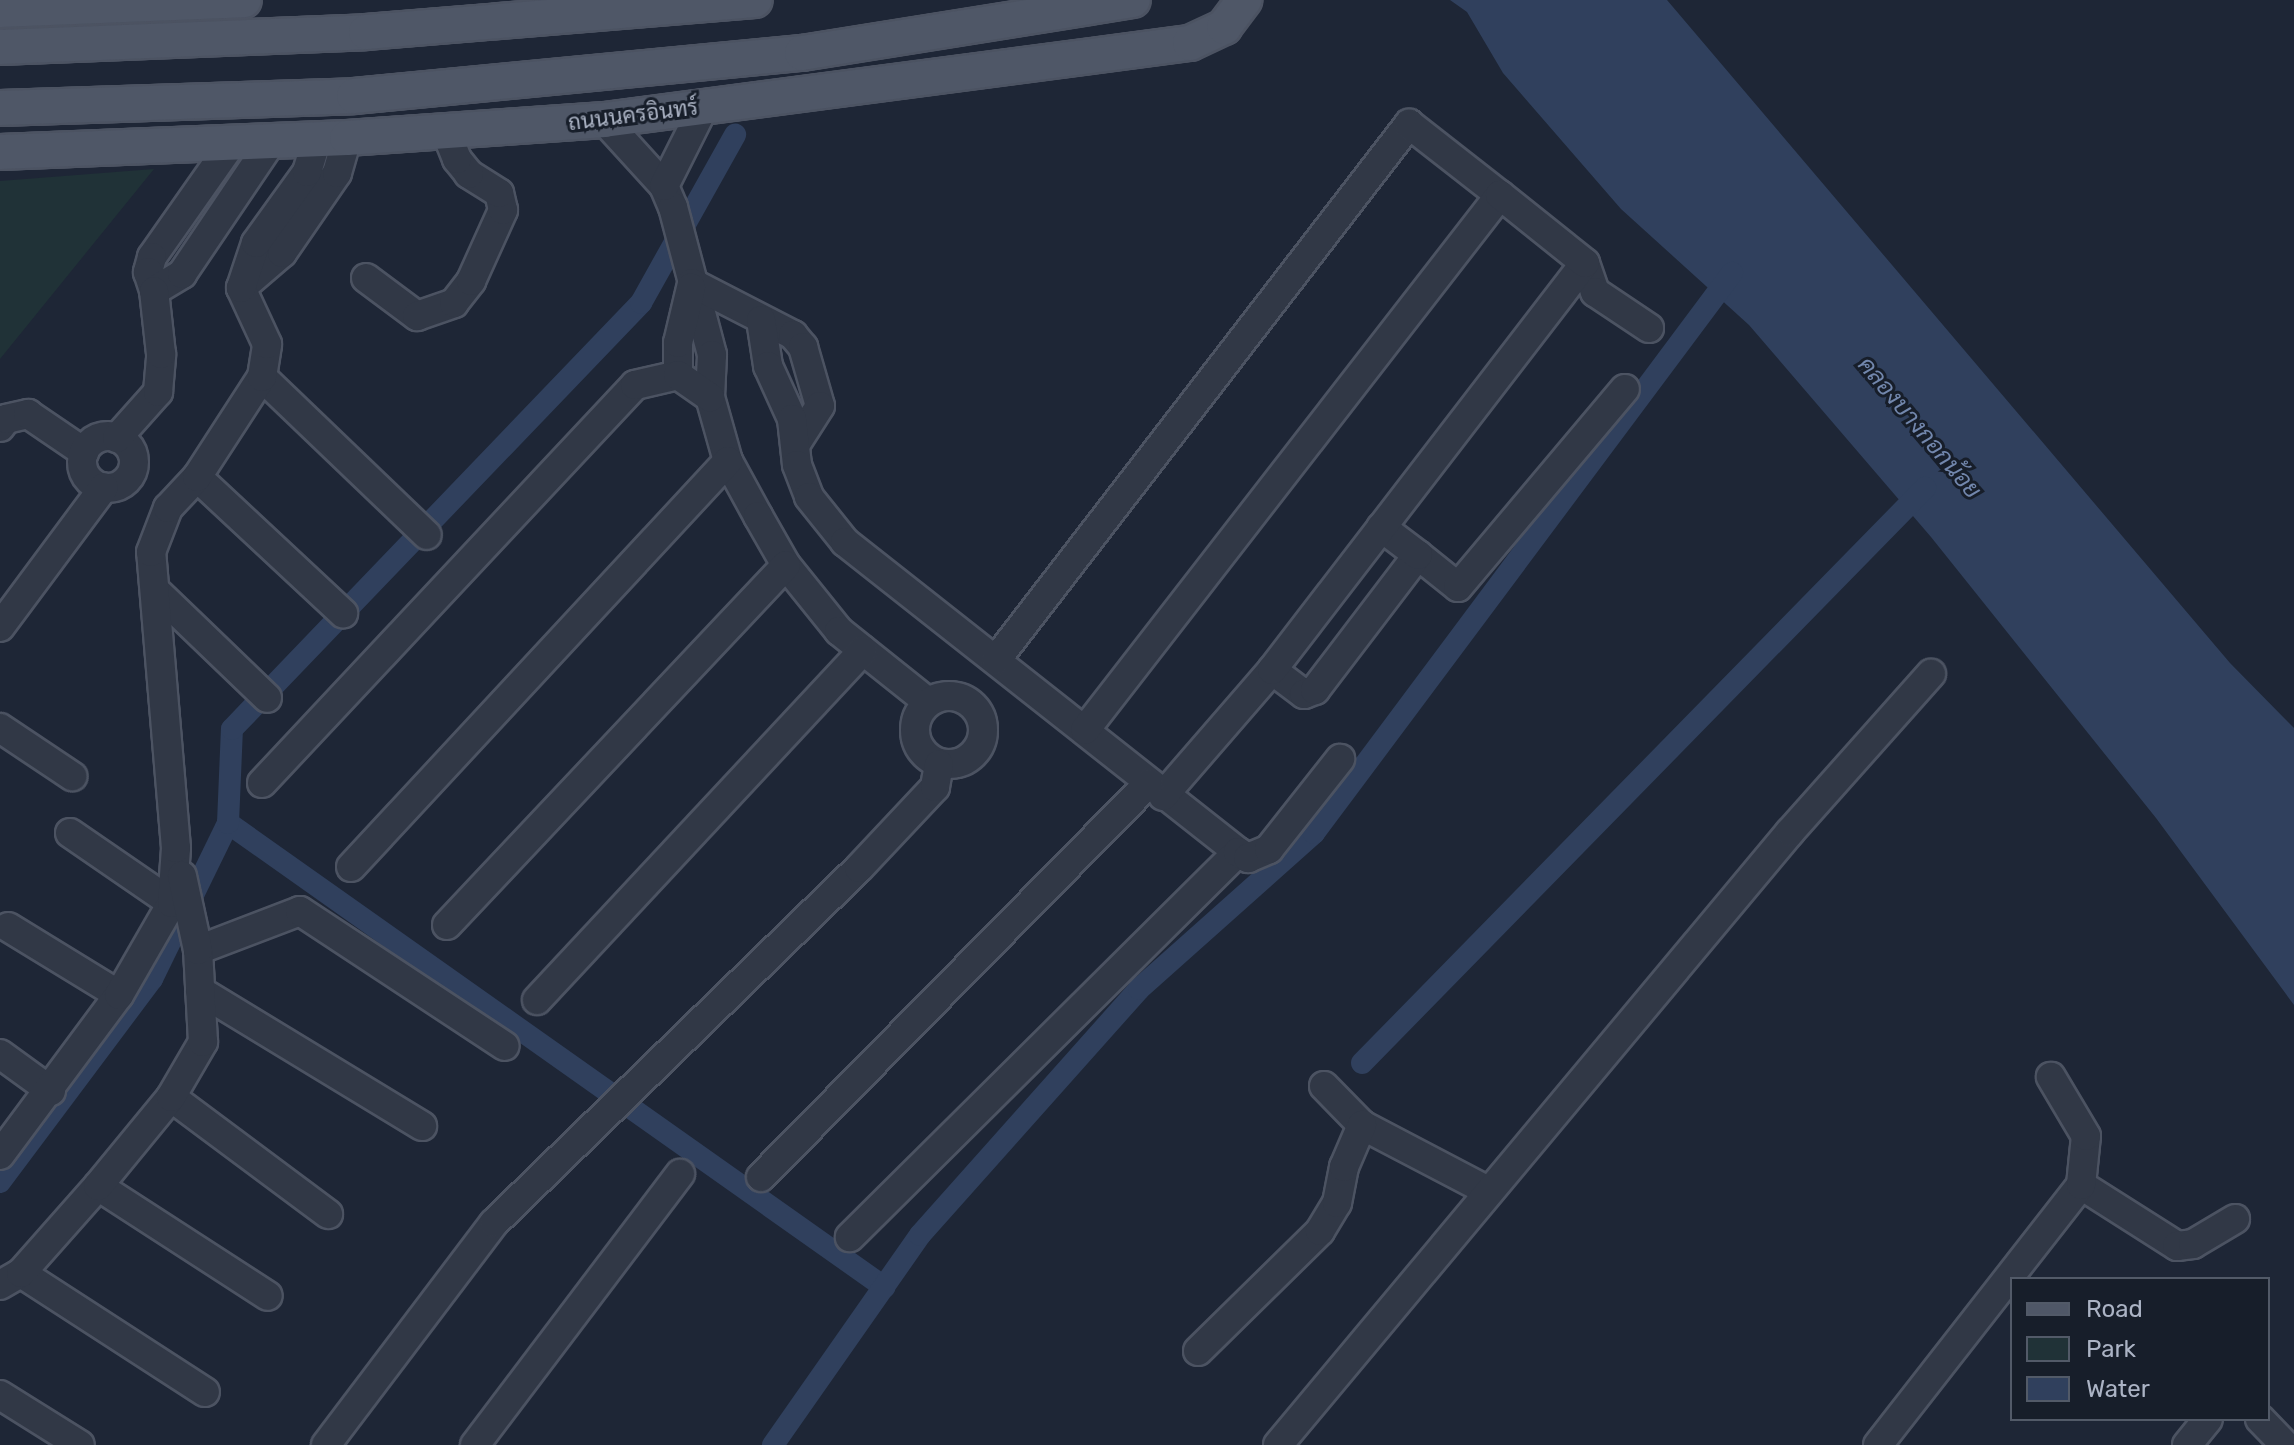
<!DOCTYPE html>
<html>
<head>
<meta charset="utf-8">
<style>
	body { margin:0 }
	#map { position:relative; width:2294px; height:1445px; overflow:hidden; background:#1e2636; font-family:Rubik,Sarabun,sans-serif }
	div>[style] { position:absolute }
	.green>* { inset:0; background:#203237 }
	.water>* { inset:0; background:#30405d }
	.canal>* { height:22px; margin:-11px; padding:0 11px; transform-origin:11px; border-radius:11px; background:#30405d }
	.roads { filter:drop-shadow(2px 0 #4c5362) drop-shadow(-2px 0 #4c5362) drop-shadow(0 2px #4c5362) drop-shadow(0 -2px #4c5362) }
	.minor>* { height:28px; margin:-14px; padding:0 14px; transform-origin:14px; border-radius:14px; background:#313846 }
	.minor>.ring { margin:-14px; padding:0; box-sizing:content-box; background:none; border:28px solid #313846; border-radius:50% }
	.major>* { height:34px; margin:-17px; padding:0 17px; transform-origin:17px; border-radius:17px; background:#4f5767 }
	span { translate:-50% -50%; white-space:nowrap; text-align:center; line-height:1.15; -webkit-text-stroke:6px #171e2a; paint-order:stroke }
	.street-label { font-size:22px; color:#abb3c4 }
	.water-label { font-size:24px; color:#7287ad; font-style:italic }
	.legend { position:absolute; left:2010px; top:1277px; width:260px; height:144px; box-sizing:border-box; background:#171e2a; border:2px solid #525a68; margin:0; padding:10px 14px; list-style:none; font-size:24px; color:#abb3c4 }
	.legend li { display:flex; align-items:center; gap:16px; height:40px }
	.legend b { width:40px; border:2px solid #525a68 }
</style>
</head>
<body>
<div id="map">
	<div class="green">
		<div style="clip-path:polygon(154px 169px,0 359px,0 181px)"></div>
	</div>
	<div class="water">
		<div style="clip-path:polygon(1450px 0,1667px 0,2230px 663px,2294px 728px,2294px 1005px,2156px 818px,1931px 537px,1749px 325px,1621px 209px,1503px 73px,1467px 12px)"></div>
	</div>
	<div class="canal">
		<div style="left:228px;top:823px;width:804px;rotate:35.27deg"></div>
		<div style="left:1362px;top:1063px;width:805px;rotate:-45.6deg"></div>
		<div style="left:0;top:1182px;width:254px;rotate:-53.2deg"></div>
		<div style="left:152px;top:979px;width:174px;rotate:-64deg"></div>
		<div style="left:228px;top:823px;width:94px;rotate:-87.6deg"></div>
		<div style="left:232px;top:729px;width:591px;rotate:-46.17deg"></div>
		<div style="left:641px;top:303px;width:193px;rotate:-60.8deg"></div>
		<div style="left:773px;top:1445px;width:256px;rotate:-55deg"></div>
		<div style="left:920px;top:1235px;width:329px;rotate:-48.3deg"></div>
		<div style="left:1139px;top:989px;width:234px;rotate:-41.7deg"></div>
		<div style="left:1314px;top:833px;width:699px;rotate:-53.26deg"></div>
	</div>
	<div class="roads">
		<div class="minor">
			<div style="left:604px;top:120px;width:89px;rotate:47.7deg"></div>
			<div style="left:664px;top:186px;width:23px;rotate:67deg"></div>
			<div style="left:673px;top:207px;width:153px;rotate:75.2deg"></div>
			<div style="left:712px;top:355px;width:42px;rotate:92.7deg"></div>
			<div style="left:710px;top:397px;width:66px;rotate:74.3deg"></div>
			<div style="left:728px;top:461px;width:63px;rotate:61.4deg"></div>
			<div style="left:758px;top:516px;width:56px;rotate:60.3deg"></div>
			<div style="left:786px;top:565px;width:85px;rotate:51.2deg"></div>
			<div style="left:839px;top:631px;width:114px;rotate:38.6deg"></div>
			<div style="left:232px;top:143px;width:139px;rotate:125.1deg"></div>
			<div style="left:152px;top:257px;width:16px;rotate:105deg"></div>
			<div style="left:148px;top:272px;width:20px;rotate:72deg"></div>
			<div style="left:154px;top:291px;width:33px;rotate:-31deg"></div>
			<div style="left:182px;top:274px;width:159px;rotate:-56deg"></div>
			<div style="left:664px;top:186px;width:89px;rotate:-63.4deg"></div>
			<div style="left:1585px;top:263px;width:31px;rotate:71deg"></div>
			<div style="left:1595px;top:292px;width:65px;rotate:33.7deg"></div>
			<div style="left:366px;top:278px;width:64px;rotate:36.7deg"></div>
			<div style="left:417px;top:316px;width:39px;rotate:-19deg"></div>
			<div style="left:454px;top:303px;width:28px;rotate:-52deg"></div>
			<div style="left:471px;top:281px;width:78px;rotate:-65.7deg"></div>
			<div style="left:503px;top:210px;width:17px;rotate:-103deg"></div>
			<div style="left:499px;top:193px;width:36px;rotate:-148deg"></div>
			<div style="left:469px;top:174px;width:19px;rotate:-129deg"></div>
			<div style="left:457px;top:159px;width:29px;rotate:-112deg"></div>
			<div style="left:692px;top:283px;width:114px;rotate:27.2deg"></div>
			<div style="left:793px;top:335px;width:16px;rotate:50deg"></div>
			<div style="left:803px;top:347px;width:61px;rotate:73.9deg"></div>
			<div style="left:820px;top:406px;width:43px;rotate:122.6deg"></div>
			<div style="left:241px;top:288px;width:54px;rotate:-40.5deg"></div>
			<div style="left:282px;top:253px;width:97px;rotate:-55.5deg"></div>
			<div style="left:337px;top:173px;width:36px;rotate:-74deg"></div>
			<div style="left:761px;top:320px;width:47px;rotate:81.3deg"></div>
			<div style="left:768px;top:366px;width:58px;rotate:65.6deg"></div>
			<div style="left:792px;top:419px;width:46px;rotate:83.8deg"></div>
			<div style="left:797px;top:465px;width:34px;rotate:69deg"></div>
			<div style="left:809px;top:497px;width:58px;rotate:51.3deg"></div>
			<div style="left:845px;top:542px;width:501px;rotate:38.27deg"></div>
			<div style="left:1238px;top:852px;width:547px;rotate:135.22deg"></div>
			<div style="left:678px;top:375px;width:32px;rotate:-90deg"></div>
			<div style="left:678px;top:343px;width:57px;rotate:-76.7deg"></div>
			<div style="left:262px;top:377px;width:228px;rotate:43.8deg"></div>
			<div style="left:0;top:427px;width:10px;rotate:-53deg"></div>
			<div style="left:6px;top:419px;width:23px;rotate:-13deg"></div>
			<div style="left:28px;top:414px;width:68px;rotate:34.2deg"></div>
			<div class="ring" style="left:82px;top:436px;width:24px;height:24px"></div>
			<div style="left:117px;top:438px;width:62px;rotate:-48.3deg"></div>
			<div style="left:158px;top:392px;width:38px;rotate:-85deg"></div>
			<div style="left:161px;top:354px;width:63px;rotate:-96.3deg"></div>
			<div style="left:197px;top:477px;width:200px;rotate:43deg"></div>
			<div style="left:1418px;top:555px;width:51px;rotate:38.7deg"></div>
			<div style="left:1458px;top:587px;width:259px;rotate:-49.9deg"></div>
			<div style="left:156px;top:591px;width:154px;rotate:43.9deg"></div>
			<div style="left:0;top:627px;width:174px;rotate:-53.4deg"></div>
			<div style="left:996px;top:660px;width:677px;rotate:-52.38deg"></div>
			<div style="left:1409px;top:124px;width:115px;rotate:38deg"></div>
			<div style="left:1500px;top:195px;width:677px;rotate:127.8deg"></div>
			<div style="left:1272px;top:670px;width:40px;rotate:37deg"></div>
			<div style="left:1304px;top:694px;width:12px;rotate:-20deg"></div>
			<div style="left:1315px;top:690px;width:170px;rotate:-52.7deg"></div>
			<div style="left:1418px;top:555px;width:46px;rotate:-142.9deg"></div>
			<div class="ring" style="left:915px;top:696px;width:40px;height:40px"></div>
			<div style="left:0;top:728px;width:87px;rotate:33.7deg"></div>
			<div style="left:262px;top:783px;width:545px;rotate:-46.86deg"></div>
			<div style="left:635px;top:385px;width:44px;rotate:-13.1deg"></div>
			<div style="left:678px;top:375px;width:39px;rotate:35deg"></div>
			<div style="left:1163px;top:796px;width:167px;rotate:-49.1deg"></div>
			<div style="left:1272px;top:670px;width:513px;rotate:-52.44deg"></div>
			<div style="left:1585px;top:263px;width:109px;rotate:-141.3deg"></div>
			<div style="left:70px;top:833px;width:124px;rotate:34.5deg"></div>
			<div style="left:1238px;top:852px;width:12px;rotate:31deg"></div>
			<div style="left:1248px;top:858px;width:23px;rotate:-23deg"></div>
			<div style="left:1269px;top:849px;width:115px;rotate:-51.7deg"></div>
			<div style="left:351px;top:867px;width:554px;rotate:-47.12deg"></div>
			<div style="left:447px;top:925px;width:494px;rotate:-46.7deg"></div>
			<div style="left:8px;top:927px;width:130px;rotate:31.5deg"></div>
			<div style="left:198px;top:950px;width:109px;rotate:-20.9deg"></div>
			<div style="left:300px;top:911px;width:245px;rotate:33.4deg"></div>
			<div style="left:200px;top:991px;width:260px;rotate:31.3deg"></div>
			<div style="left:537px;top:1000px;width:478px;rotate:-47deg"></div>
			<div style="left:0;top:1054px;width:63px;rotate:36deg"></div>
			<div style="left:1324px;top:1086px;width:54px;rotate:45.7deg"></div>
			<div style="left:1362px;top:1125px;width:142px;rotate:27.6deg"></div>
			<div style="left:171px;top:1097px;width:196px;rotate:36.7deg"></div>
			<div style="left:0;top:1155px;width:199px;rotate:-53.4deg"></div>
			<div style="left:119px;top:995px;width:106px;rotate:-60.1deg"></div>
			<div style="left:172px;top:903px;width:55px;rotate:-85.8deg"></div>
			<div style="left:176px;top:848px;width:297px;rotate:-94.8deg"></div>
			<div style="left:151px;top:552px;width:47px;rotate:-68.9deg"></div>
			<div style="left:168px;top:508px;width:42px;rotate:-46.9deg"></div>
			<div style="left:197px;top:477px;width:119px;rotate:-57deg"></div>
			<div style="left:262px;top:377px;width:33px;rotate:-81deg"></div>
			<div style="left:267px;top:344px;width:62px;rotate:-114.9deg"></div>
			<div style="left:241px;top:288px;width:47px;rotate:-71.6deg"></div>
			<div style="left:256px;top:243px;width:87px;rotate:-54.3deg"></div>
			<div style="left:307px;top:172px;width:34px;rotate:-73deg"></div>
			<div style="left:761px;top:1177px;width:553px;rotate:-45.44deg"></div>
			<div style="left:2081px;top:1185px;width:114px;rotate:32.4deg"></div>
			<div style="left:2177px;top:1246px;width:16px;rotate:-7deg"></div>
			<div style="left:2193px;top:1244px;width:49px;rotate:-30.8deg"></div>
			<div style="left:98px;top:1186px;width:202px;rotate:32.9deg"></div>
			<div style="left:21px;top:1273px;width:219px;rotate:32.9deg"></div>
			<div style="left:0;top:1285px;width:24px;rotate:-30deg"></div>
			<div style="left:21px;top:1273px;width:116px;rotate:-48.5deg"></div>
			<div style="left:98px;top:1186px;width:115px;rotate:-50.6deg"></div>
			<div style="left:171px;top:1097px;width:64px;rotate:-59.8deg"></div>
			<div style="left:203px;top:1042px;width:92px;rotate:-93.1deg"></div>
			<div style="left:198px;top:950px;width:76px;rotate:-102.2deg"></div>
			<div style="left:1198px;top:1351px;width:171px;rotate:-44.5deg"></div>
			<div style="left:1320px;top:1231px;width:33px;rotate:-59deg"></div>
			<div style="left:1337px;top:1203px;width:37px;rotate:-79deg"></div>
			<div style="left:1344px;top:1167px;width:46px;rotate:-66.8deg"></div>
			<div style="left:0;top:1395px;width:94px;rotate:32deg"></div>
			<div style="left:2260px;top:1419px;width:36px;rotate:46deg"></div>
			<div style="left:326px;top:1445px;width:278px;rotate:-52.9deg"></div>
			<div style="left:494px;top:1223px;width:509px;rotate:-44.2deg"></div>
			<div style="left:859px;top:868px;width:111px;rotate:-46.8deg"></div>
			<div style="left:935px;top:787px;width:23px;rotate:-80deg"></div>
			<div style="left:475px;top:1445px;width:340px;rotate:-52.9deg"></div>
			<div style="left:1278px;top:1445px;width:799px;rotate:-50.13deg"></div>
			<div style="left:1790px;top:832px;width:212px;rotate:-48.3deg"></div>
			<div style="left:1878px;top:1445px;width:330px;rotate:-52deg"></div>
			<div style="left:2081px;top:1185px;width:49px;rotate:-84.2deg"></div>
			<div style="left:2086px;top:1136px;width:69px;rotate:-120.7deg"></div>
			<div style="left:2187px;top:1445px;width:33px;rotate:-51deg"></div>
		</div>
		<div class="major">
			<div style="left:0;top:10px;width:244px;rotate:-2.3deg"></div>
			<div style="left:0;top:47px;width:366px;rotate:-2.3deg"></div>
			<div style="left:366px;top:32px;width:390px;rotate:-4.7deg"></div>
			<div style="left:0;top:108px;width:354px;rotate:-1.9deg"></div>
			<div style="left:354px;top:96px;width:450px;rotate:-5.5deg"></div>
			<div style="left:802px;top:53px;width:335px;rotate:-9.1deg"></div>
			<div style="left:0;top:152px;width:347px;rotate:-2.3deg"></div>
			<div style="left:347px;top:138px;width:258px;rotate:-4deg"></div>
			<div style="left:604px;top:120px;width:591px;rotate:-7.49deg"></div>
			<div style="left:1190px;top:43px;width:38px;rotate:-25deg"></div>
			<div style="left:1224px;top:27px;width:34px;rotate:-53deg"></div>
		</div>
	</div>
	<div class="street-label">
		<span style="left:633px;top:115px;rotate:-7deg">ถนนนครอินทร์</span>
	</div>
	<div class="water-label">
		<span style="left:1919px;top:428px;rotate:50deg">คลองบางกอกน้อย</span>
	</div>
	<ul class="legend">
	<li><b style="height:10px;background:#4f5767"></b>Road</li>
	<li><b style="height:22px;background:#203237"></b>Park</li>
	<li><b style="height:22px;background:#30405d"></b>Water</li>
	</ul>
</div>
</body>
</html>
